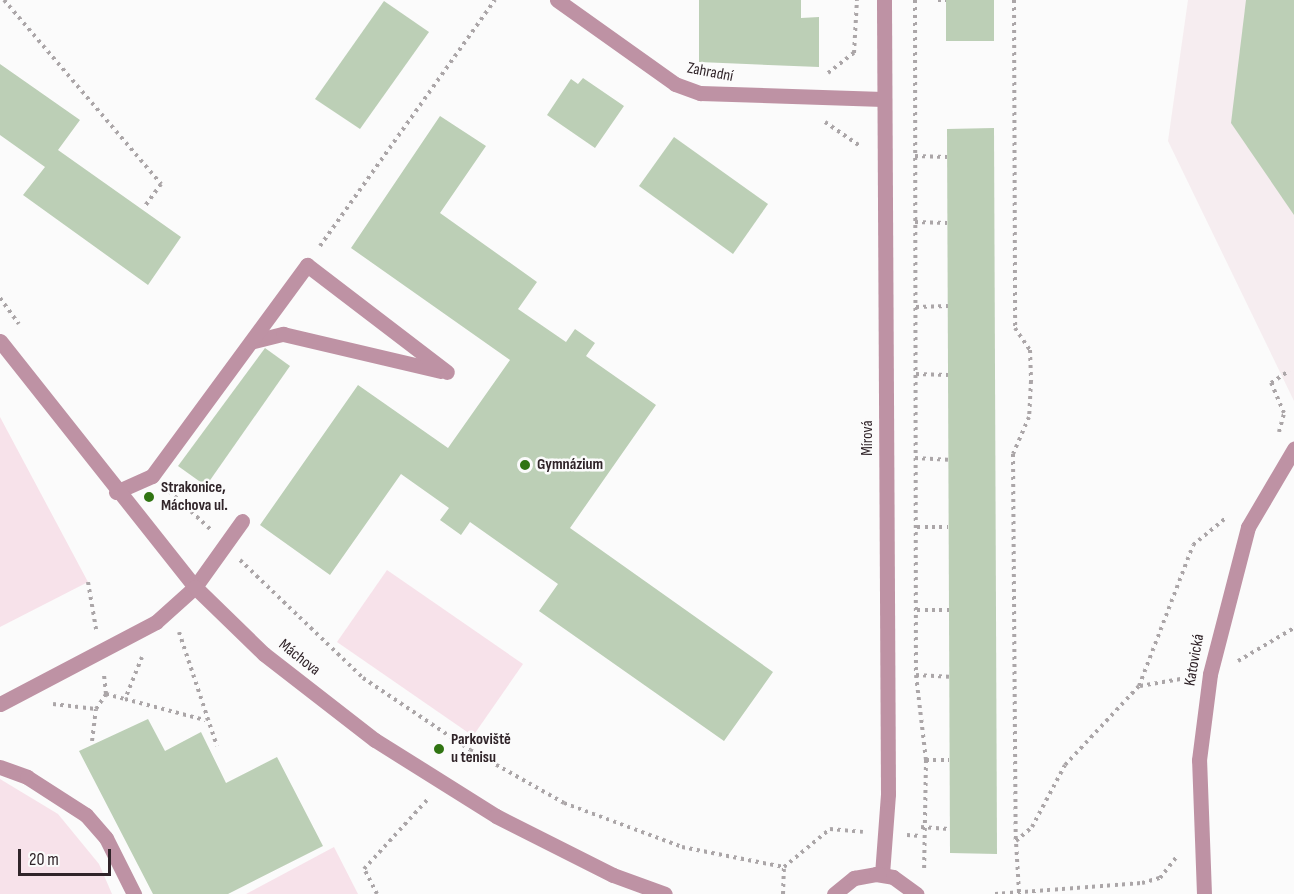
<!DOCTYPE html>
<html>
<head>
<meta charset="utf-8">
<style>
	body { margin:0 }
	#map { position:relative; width:1294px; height:894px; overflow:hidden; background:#fbfbfb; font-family:"Sofia Sans Condensed",sans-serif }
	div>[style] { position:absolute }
	.built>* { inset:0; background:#f6edf0 }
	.green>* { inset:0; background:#f7e2ea }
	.building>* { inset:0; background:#bccfb6 }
	.path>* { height:4px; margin-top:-2px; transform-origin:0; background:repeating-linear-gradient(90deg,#aba6a8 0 3px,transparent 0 7.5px) }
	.service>* { height:15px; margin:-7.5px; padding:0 7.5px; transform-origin:7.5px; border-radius:7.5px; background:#be92a4 }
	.minor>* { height:15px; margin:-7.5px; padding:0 7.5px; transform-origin:7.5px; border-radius:7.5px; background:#be92a4 }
	.dots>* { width:16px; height:16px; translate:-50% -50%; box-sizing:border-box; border:3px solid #fbfbfb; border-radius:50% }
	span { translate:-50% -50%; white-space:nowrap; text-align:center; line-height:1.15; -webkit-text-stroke:5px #fbfbfb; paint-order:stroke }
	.street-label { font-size:16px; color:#302429 }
	.poi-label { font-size:16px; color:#302429; font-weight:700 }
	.left { translate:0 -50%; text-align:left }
	.scale { position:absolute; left:18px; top:849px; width:93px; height:27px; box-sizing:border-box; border:3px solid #302429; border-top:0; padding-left:8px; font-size:18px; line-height:21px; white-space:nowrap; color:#302429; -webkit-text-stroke:4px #fbfbfb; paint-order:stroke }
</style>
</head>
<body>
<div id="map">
	<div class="built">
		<div style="clip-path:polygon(1188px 0,1294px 0,1294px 401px,1168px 141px)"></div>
	</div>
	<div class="green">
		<div style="clip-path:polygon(0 417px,88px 582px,0 627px)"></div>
		<div style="clip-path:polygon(387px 570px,523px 664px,473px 736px,337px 642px)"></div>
		<div style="clip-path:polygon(0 779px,58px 814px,99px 864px,112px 894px,0 894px)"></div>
		<div style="clip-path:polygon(334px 847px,358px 894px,246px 894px)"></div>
	</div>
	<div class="building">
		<div style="clip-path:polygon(699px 0,801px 0,801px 18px,819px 17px,819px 67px,699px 62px)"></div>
		<div style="clip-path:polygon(946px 0,994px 0,994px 41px,946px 41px)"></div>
		<div style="clip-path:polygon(1246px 0,1294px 0,1294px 215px,1231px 123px)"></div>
		<div style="clip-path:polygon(384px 1px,429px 32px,360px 129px,315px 99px)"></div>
		<div style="clip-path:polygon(0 64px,80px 120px,58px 150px,181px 237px,148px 285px,23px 195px,45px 167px,0 135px)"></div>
		<div style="clip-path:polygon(583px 78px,624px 106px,595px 148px,547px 115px,571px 79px,578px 84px)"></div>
		<div style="clip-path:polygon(440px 116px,486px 146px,440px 213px,537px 282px,518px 309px,566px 342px,575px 329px,595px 343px,586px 356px,656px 405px,570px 528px,773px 672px,724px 741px,539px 611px,558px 584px,470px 522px,461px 535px,440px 520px,449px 508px,401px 474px,330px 575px,260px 525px,358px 385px,448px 448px,510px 360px,351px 248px)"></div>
		<div style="clip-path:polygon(994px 128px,997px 854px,950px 853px,947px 129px)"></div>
		<div style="clip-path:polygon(674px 137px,768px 204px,733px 254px,639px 186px)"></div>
		<div style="clip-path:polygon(265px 348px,290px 366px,206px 486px,178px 466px)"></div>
		<div style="clip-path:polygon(148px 719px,165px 751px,201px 732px,226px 783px,277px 757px,323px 846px,228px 894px,153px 894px,79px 751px)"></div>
	</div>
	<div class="path">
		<div style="left:4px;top:0;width:242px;rotate:49.5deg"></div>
		<div style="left:161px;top:184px;width:26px;rotate:126deg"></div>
		<div style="left:915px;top:0;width:675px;rotate:89.92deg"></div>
		<div style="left:916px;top:675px;width:86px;rotate:83.3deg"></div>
		<div style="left:926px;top:760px;width:110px;rotate:91deg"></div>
		<div style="left:938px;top:0;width:8px"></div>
		<div style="left:1014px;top:0;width:328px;rotate:89.8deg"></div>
		<div style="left:1015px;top:328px;width:27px;rotate:56deg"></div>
		<div style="left:1030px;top:350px;width:31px;rotate:88deg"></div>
		<div style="left:1031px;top:381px;width:36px;rotate:93deg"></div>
		<div style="left:1029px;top:417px;width:40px;rotate:113.4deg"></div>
		<div style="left:1013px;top:454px;width:387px;rotate:89.6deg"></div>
		<div style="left:828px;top:73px;width:33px;rotate:-38deg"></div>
		<div style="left:854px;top:53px;width:53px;rotate:-86.8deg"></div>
		<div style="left:825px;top:122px;width:42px;rotate:34.4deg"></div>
		<div style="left:915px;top:156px;width:32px;rotate:2deg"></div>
		<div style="left:915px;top:222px;width:32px;rotate:2deg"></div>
		<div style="left:320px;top:246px;width:302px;rotate:-54.6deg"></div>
		<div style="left:0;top:298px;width:32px;rotate:54deg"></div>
		<div style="left:916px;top:307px;width:32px;rotate:-2deg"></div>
		<div style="left:916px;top:374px;width:32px;rotate:2deg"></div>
		<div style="left:1279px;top:432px;width:20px;rotate:-75deg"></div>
		<div style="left:1284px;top:413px;width:33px;rotate:-113deg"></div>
		<div style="left:1271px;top:383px;width:22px;rotate:-34deg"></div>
		<div style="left:915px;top:458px;width:33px;rotate:3deg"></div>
		<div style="left:169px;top:491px;width:56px;rotate:42.8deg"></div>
		<div style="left:917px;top:527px;width:31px"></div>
		<div style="left:240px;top:560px;width:170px;rotate:43.8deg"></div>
		<div style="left:363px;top:678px;width:129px;rotate:33.9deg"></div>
		<div style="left:470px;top:750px;width:108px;rotate:29.4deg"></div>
		<div style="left:564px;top:803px;width:126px;rotate:20.4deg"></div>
		<div style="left:682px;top:847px;width:104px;rotate:11.1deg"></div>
		<div style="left:784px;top:867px;width:60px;rotate:-39.6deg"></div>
		<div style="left:830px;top:829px;width:33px;rotate:5deg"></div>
		<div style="left:88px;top:582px;width:48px;rotate:80.3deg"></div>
		<div style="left:917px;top:610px;width:32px"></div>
		<div style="left:179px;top:632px;width:120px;rotate:71.6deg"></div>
		<div style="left:142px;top:657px;width:45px;rotate:112deg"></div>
		<div style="left:125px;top:699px;width:83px;rotate:14.7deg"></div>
		<div style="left:1238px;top:661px;width:65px;rotate:-30.5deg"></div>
		<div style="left:916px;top:675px;width:33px;rotate:3deg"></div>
		<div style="left:1140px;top:686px;width:47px;rotate:-9.9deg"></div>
		<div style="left:106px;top:694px;width:20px;rotate:15deg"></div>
		<div style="left:53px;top:704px;width:43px;rotate:6.6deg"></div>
		<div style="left:92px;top:741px;width:32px;rotate:-83deg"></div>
		<div style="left:96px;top:709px;width:18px;rotate:-56deg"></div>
		<div style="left:106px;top:694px;width:20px;rotate:-96deg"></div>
		<div style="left:926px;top:760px;width:23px"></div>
		<div style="left:921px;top:827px;width:28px;rotate:4deg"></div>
		<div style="left:907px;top:835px;width:14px;rotate:4deg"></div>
		<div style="left:1019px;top:892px;width:51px;rotate:-93.4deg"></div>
		<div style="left:1016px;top:841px;width:21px;rotate:-41deg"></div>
		<div style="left:1032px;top:827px;width:70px;rotate:-62deg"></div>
		<div style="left:1065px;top:765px;width:108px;rotate:-46.9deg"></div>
		<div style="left:1139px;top:686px;width:151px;rotate:-69deg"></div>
		<div style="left:1193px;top:545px;width:44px;rotate:-39.5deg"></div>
		<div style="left:377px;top:894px;width:28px;rotate:-117deg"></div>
		<div style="left:364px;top:869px;width:95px;rotate:-47.6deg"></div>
		<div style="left:783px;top:894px;width:27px;rotate:-88deg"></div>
		<div style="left:995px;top:894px;width:147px;rotate:-4.3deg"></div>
		<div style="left:1142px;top:883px;width:19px;rotate:-16deg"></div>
		<div style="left:1160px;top:878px;width:29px;rotate:-52deg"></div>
	</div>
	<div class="service">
		<div style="left:254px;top:341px;width:30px;rotate:-14deg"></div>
		<div style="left:283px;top:334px;width:162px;rotate:13.2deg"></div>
		<div style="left:116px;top:492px;width:39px;rotate:-24deg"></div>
		<div style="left:152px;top:476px;width:262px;rotate:-53.7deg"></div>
		<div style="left:307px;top:265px;width:176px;rotate:37.4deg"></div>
		<div style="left:0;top:704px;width:176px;rotate:-27.7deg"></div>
		<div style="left:156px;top:622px;width:52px;rotate:-41.9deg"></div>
		<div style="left:195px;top:587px;width:81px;rotate:-54.5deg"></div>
		<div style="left:0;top:767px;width:29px;rotate:20deg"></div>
		<div style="left:27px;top:777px;width:70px;rotate:32.8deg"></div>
		<div style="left:86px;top:815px;width:30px;rotate:49deg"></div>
		<div style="left:106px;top:838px;width:63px;rotate:63.4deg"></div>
		<div style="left:1204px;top:894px;width:134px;rotate:-92.1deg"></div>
		<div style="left:1199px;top:760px;width:87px;rotate:-82.7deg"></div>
		<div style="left:1210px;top:674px;width:152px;rotate:-75.5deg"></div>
		<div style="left:1248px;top:527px;width:91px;rotate:-59.5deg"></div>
	</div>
	<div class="minor">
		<div style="left:557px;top:0;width:145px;rotate:35.4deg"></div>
		<div style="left:675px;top:84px;width:27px;rotate:20deg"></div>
		<div style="left:700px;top:93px;width:183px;rotate:1.9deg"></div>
		<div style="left:0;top:341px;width:314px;rotate:51.6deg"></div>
		<div style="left:195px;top:587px;width:96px;rotate:44.2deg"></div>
		<div style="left:264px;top:654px;width:140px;rotate:37.8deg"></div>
		<div style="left:375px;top:740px;width:143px;rotate:32.1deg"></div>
		<div style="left:496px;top:816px;width:131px;rotate:26.8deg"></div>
		<div style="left:613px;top:875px;width:55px;rotate:20.1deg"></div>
		<div style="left:882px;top:874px;width:80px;rotate:-85.7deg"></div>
		<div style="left:888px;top:794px;width:794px;rotate:-90.29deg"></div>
		<div style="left:834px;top:894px;width:26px;rotate:-39deg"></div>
		<div style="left:854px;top:878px;width:22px;rotate:-10deg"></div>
		<div style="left:876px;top:874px;width:17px;rotate:10deg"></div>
		<div style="left:893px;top:877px;width:29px;rotate:36deg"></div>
	</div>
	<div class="dots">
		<div style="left:525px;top:465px;background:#307412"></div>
		<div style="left:149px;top:497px;background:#307412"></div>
		<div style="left:439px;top:749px;background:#307412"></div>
	</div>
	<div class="street-label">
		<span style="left:710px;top:73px;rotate:11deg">Zahradní</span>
		<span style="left:868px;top:438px;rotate:-90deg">Mírová</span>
		<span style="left:299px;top:658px;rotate:38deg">Máchova</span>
		<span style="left:1195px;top:660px;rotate:-80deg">Katovická</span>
	</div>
	<div class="poi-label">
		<span class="left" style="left:537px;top:465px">Gymnázium</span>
		<span class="left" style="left:161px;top:497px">Strakonice,<br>Máchova ul.</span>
		<span class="left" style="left:451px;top:749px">Parkoviště<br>u tenisu</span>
	</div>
	<div class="scale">20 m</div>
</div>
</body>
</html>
